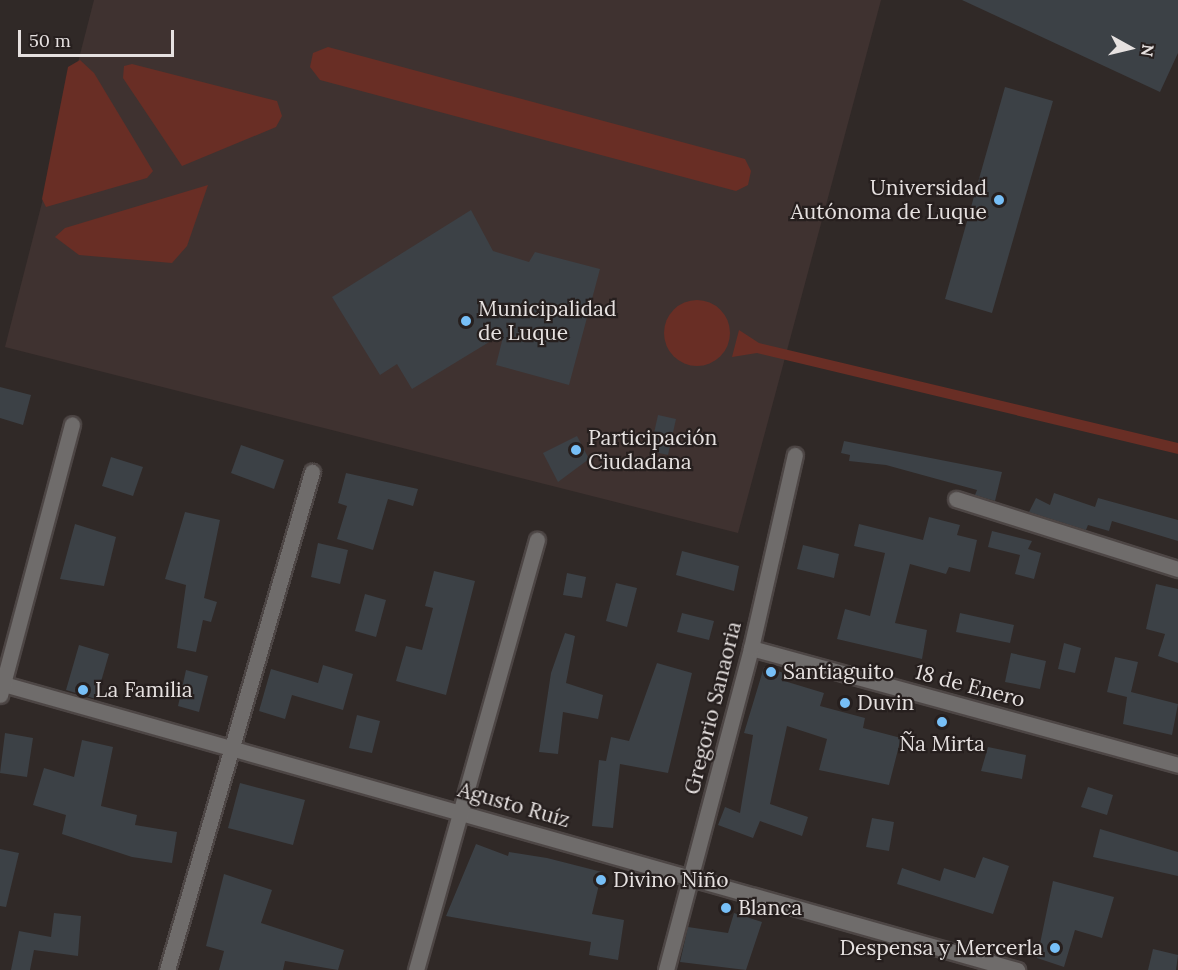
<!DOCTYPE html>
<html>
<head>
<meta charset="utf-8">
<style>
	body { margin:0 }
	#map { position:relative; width:1178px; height:970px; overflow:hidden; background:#302927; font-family:Lora,serif }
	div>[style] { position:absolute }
	.built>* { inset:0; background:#3f3230 }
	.green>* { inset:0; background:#692e25 }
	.round { border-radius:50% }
	.building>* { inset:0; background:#3c4146 }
	.roads { filter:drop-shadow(2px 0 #4d4645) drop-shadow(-2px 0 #4d4645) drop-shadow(0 2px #4d4645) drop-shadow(0 -2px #4d4645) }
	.minor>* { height:15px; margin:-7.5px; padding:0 7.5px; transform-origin:7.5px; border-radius:7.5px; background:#6f6c6b }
	.dots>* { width:16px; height:16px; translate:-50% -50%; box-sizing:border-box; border:3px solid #261f1e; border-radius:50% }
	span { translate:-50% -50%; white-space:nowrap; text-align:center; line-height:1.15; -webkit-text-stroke:4.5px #261f1e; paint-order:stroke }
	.poi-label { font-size:21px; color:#e6e1e0 }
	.right { translate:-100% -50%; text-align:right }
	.left { translate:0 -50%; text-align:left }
	.street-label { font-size:21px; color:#e6e1e0 }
	.north { position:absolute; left:1100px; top:18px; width:60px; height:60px; -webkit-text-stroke:4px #261f1e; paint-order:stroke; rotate:98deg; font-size:16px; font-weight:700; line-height:24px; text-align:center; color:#e6e1e0 }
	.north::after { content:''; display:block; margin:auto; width:21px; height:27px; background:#e6e1e0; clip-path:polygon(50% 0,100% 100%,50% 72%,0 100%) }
	.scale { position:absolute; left:18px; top:30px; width:156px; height:27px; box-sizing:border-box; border:3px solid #e6e1e0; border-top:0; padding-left:8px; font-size:18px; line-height:21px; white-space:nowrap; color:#e6e1e0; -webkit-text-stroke:4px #261f1e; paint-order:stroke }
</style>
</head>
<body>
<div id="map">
	<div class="built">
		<div style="clip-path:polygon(94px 0,881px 0,738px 533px,5px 347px)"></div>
	</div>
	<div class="green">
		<div style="clip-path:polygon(328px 47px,745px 159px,751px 171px,748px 185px,736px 191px,320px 80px,310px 67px,313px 53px)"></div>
		<div style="clip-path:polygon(80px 60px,94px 73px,153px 171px,147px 178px,46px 207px,42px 199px,68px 67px)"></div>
		<div style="clip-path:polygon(132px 64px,277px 101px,282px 116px,276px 127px,182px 166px,123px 78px,124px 66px)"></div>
		<div style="clip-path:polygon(208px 185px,187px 246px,172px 263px,79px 255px,55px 237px,65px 228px)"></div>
		<div class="round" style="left:664px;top:300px;width:66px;height:66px"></div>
		<div style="clip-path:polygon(739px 330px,759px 343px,1178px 443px,1178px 454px,757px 353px,732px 357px)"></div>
	</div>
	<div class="building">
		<div style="clip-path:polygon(962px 0,1178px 0,1178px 53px,1160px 92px)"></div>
		<div style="clip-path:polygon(1005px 87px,1053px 101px,992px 313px,945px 299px)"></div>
		<div style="clip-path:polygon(471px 210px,493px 251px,529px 262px,535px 252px,600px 269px,569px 385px,496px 365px,504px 333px,412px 389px,397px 364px,380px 375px,332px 297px)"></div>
		<div style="clip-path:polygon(0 387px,31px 395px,23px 425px,0 418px)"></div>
		<div style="clip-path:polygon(658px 415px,676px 419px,668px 455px,650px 451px)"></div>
		<div style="clip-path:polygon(577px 436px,589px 459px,558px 482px,543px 453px)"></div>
		<div style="clip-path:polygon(844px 441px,1002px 472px,995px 501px,975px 495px,977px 490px,886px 465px,849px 461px,850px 455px,841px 453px)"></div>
		<div style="clip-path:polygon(241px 445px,284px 460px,274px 489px,231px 473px)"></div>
		<div style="clip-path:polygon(111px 457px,143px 467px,133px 496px,102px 486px)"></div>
		<div style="clip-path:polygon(346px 473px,418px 489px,413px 506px,388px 499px,373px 550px,337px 539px,347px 506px,338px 503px)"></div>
		<div style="clip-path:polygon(1054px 493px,1095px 507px,1098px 498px,1178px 520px,1178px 541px,1112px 521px,1109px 531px,1088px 525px,1086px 530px,1029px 512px,1036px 498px,1050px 505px)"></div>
		<div style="clip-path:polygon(185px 512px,220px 520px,204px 598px,217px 602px,211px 622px,203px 620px,196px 652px,177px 648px,186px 585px,165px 579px)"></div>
		<div style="clip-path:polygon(929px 517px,960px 525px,957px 535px,977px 540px,970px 572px,949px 567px,946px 574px,910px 564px,895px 623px,927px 630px,922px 659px,837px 639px,845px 609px,870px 616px,885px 553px,854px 546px,859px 524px,923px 540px)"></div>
		<div style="clip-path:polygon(75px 524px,116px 537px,104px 586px,60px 579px)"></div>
		<div style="clip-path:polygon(992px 531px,1032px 541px,1028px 549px,1041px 553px,1034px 579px,1015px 574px,1020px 555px,988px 547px)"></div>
		<div style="clip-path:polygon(318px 543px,348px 550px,340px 584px,311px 577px)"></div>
		<div style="clip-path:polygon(803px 545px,839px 554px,834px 578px,797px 569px)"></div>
		<div style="clip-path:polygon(682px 551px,739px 566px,734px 591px,676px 575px)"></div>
		<div style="clip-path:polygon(434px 571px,475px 581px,446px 695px,396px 681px,406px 646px,422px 650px,433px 608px,425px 606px)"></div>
		<div style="clip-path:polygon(567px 573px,586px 577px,582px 598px,563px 595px)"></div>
		<div style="clip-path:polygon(616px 583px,637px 588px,627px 627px,606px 621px)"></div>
		<div style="clip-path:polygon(1156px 584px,1178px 589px,1178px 663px,1158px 656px,1165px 634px,1146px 629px)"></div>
		<div style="clip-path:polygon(365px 594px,386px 600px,376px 637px,355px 631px)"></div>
		<div style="clip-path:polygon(682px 613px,714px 621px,709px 640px,677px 632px)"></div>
		<div style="clip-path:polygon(960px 613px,1014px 625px,1010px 643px,956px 632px)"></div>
		<div style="clip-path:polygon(565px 633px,575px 636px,566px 683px,603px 695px,598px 719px,563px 712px,558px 754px,539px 752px,551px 673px)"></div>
		<div style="clip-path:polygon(1064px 643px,1081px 648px,1075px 673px,1058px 669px)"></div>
		<div style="clip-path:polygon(79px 645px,109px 654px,96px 699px,66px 690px)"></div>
		<div style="clip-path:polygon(1011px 653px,1046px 661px,1040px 689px,1005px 682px)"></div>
		<div style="clip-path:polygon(1115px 657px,1138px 662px,1131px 692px,1178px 704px,1172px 735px,1123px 724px,1127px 697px,1107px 692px)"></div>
		<div style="clip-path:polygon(657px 663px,692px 673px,668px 773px,620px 764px,613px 828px,592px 826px,599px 760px,606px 761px,611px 737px,629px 741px)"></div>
		<div style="clip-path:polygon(323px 665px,353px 674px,343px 710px,292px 695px,285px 719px,259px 711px,271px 669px,318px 683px)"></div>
		<div style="clip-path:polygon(764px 667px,784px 673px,781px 680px,824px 693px,820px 706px,865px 718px,863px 728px,901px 738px,889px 785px,819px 770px,827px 739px,787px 726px,770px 804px,808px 817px,802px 836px,760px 821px,753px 838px,718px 825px,725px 807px,740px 813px,753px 735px,744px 733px)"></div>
		<div style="clip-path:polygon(186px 670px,208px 676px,199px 712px,178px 706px)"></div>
		<div style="clip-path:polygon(357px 715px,380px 721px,372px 753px,349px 748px)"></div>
		<div style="clip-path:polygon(5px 733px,33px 738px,27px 777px,0 773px)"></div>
		<div style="clip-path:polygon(82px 740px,113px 747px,101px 806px,137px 815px,135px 825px,177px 832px,172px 863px,132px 857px,62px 834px,66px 815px,33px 805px,44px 768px,74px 777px)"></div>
		<div style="clip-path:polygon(988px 747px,1026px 755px,1022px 779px,981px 771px)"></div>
		<div style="clip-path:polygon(240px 783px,305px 800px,293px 845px,228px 828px)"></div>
		<div style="clip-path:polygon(1088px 787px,1113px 795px,1107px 815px,1081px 807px)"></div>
		<div style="clip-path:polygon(872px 818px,894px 822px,889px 851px,866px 847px)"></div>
		<div style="clip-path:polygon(1100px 829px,1178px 852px,1178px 876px,1093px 857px)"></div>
		<div style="clip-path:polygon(476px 844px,508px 856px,509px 852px,547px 858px,602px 872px,592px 914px,624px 920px,618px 960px,589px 955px,591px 942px,446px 916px)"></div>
		<div style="clip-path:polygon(0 849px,19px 853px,6px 907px,0 906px)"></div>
		<div style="clip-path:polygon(983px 857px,1009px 866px,993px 914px,897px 884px,902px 868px,940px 881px,944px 868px,975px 878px)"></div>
		<div style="clip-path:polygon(224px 874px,272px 890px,261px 923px,344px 950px,338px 970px,285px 961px,283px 970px,219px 970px,224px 951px,206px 946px)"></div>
		<div style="clip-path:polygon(1053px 881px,1114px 897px,1102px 938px,1075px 930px,1064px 967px,1037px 958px)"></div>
		<div style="clip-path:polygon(54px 913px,81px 916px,78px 956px,34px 950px,30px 970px,11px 970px,19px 931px,51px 937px)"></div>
		<div style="clip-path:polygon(734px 913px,762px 922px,746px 970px,680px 962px,688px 927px,728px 933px)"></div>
		<div style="clip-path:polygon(1153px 949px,1178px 955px,1176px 970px,1148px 970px)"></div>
	</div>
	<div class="roads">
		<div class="minor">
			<div style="left:956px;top:499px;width:233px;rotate:17.5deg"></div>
			<div style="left:751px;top:648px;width:443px;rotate:15.3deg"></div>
			<div style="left:0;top:683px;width:1057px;rotate:15.76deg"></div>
			<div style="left:0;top:695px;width:280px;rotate:-75.1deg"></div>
			<div style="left:167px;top:970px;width:519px;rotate:-73.77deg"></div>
			<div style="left:416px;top:970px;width:447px;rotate:-74.3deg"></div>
			<div style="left:666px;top:970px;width:333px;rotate:-75.2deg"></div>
			<div style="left:751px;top:648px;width:198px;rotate:-77.2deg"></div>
		</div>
	</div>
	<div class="dots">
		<div style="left:999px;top:200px;background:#77bff7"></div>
		<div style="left:466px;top:321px;background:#77bff7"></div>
		<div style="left:576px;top:450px;background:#77bff7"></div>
		<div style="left:771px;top:672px;background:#77bff7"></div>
		<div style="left:83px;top:690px;background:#77bff7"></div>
		<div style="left:845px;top:703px;background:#77bff7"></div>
		<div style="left:942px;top:722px;background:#77bff7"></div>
		<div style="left:601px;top:880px;background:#77bff7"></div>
		<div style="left:726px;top:908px;background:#77bff7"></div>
		<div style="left:1055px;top:948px;background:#77bff7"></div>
	</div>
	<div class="poi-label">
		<span class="right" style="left:987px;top:200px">Universidad<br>Autónoma de Luque</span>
		<span class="left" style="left:478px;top:321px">Municipalidad<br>de Luque</span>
		<span class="left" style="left:588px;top:450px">Participación<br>Ciudadana</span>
		<span class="left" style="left:783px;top:672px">Santiaguito</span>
		<span class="left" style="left:95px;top:690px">La Familia</span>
		<span class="left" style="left:857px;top:703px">Duvin</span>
		<span style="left:942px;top:744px">Ña Mirta</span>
		<span class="left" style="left:613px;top:880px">Divino Niño</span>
		<span class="left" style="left:738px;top:908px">Blanca</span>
		<span class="right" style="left:1043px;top:948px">Despensa y Mercerla</span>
	</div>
	<div class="street-label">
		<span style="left:970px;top:686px;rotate:15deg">18 de Enero</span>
		<span style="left:713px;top:708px;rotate:-76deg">Gregorio Sanaoria</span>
		<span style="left:514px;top:805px;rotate:16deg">Agusto Ruíz</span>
	</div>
	<div class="north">N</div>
	<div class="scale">50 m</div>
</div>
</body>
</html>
